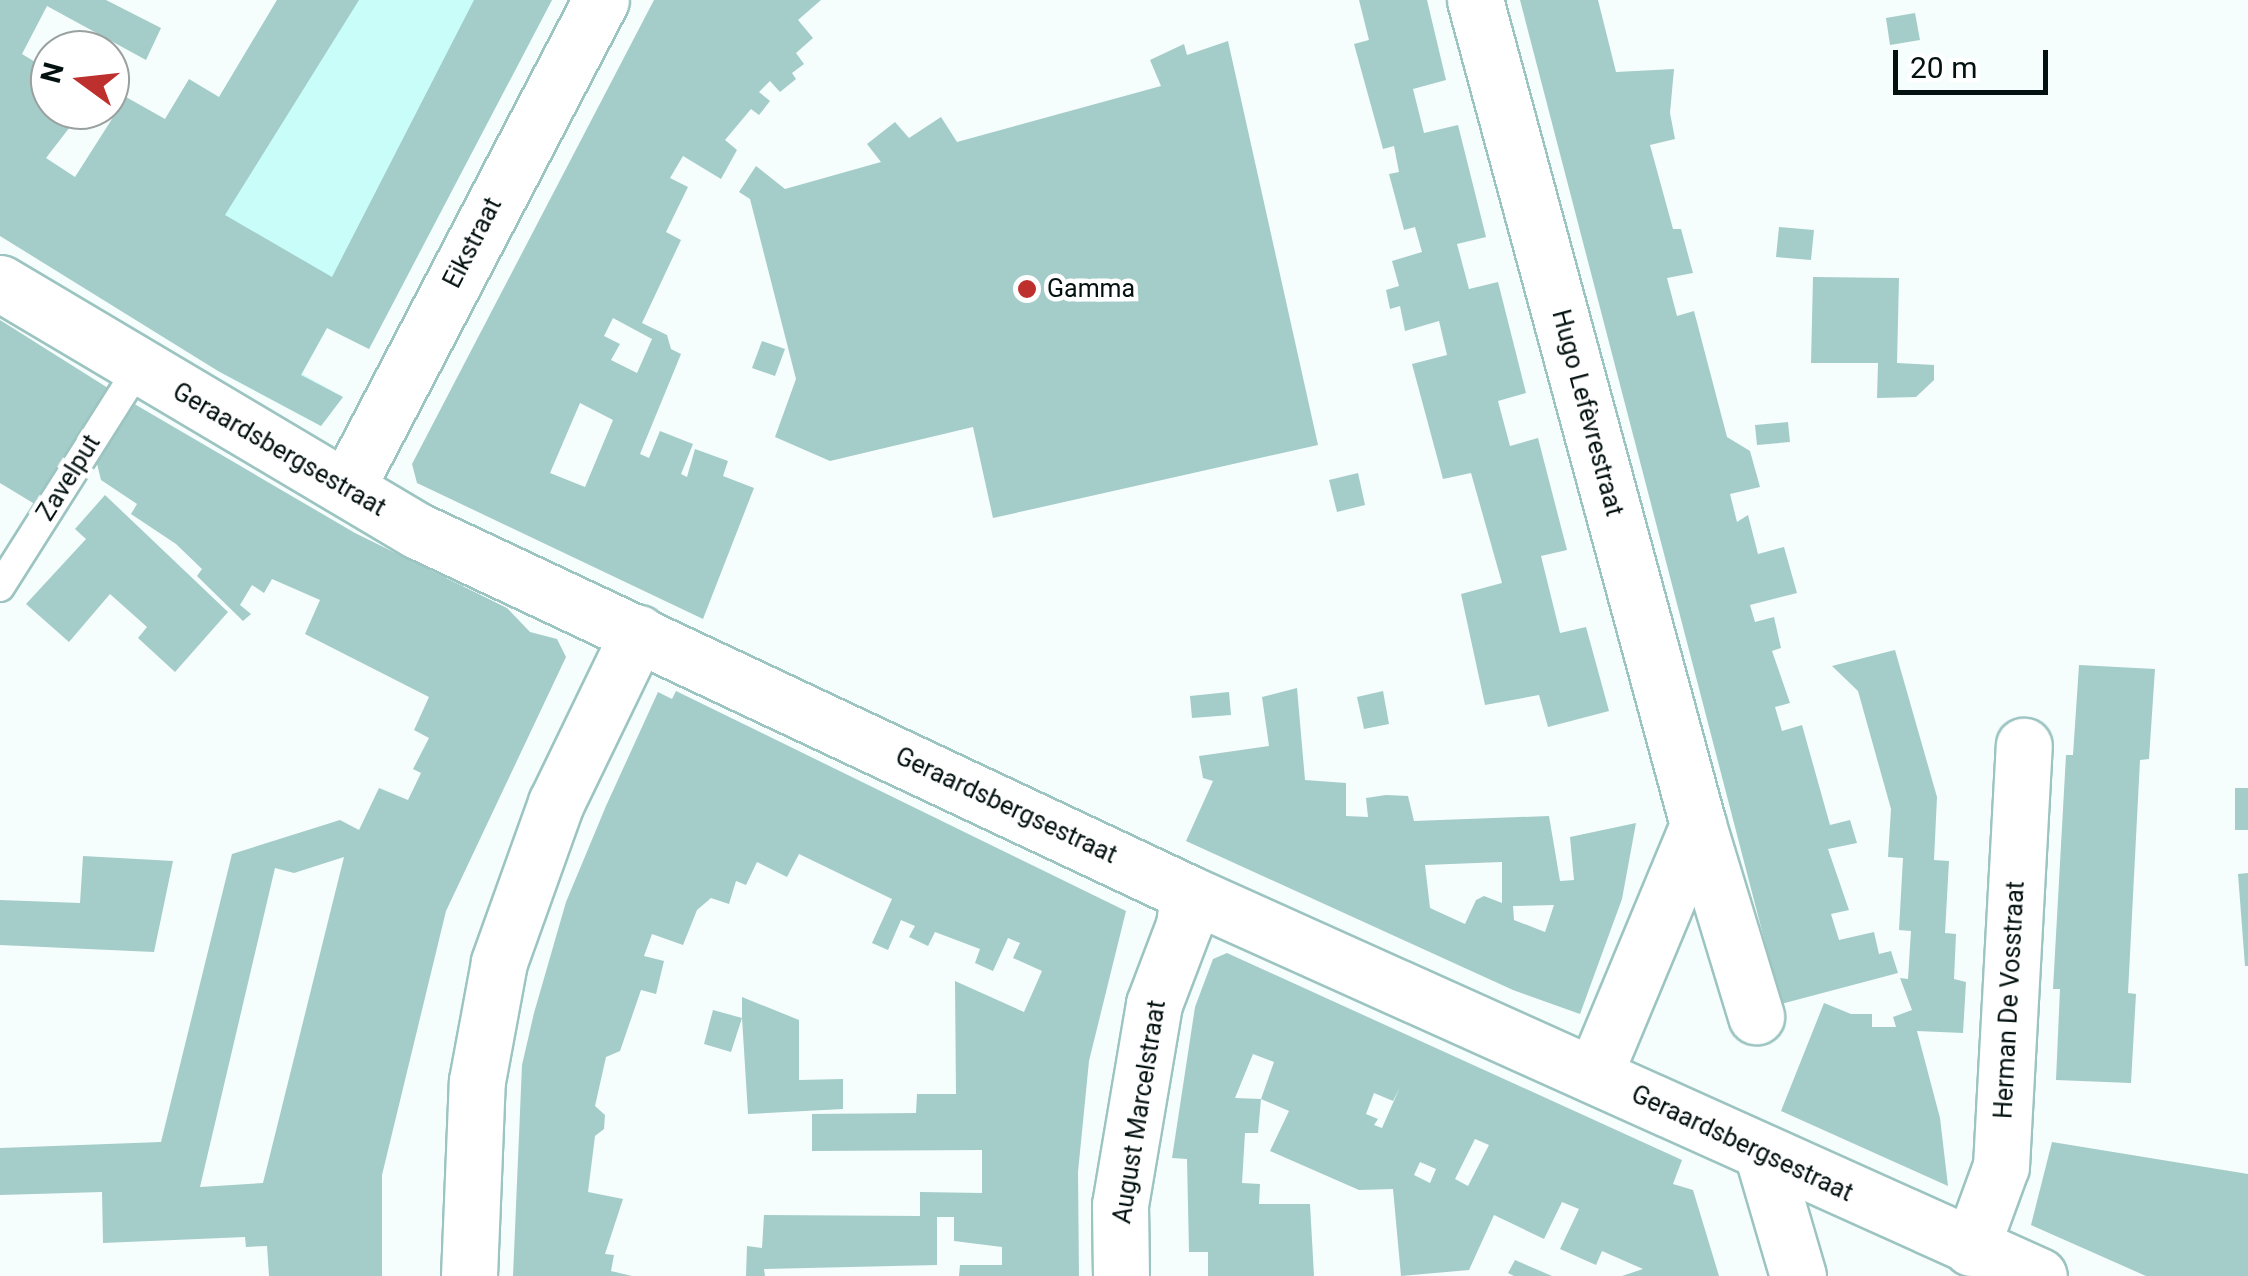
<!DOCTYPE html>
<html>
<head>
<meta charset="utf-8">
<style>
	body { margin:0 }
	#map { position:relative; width:2248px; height:1276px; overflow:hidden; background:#f5fdfd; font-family:Roboto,sans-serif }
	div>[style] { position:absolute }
	.built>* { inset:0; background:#c9fdf9 }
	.building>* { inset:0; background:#a4cdc9 }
	.roads { filter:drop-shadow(2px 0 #9cc4c1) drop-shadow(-2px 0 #9cc4c1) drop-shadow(0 2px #9cc4c1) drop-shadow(0 -2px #9cc4c1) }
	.service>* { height:28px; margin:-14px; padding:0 14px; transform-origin:14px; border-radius:14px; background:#fff }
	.minor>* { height:55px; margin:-27.5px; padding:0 27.5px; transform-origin:27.5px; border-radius:27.5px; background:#fff }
	.dots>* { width:28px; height:28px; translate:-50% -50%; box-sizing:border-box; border:5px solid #fff; border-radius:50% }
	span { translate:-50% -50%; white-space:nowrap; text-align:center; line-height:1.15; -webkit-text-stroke:9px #fff; paint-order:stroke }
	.street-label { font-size:25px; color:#031110 }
	.poi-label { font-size:25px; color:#031110 }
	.left { translate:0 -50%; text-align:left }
	.north { position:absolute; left:30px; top:30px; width:100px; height:100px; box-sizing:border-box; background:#fff; border:2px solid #9aa09f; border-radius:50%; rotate:285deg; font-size:28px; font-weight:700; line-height:40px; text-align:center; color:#031110 }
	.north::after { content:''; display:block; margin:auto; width:35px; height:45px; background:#be302e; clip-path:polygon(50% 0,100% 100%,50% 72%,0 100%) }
	.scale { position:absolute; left:1893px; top:50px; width:155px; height:45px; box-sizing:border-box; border:5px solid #031110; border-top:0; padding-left:12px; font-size:30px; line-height:35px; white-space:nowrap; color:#031110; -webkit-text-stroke:8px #fff; paint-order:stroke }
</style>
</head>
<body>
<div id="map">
	<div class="built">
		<div style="clip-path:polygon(277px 0,552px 0,369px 349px,327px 328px,302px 374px,343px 397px,321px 426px,218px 371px,145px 221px)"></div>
	</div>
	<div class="building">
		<div style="clip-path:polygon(0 0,106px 0,161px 28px,146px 60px,47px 6px,22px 54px,50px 71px,50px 110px,83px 110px,46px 158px,75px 177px,126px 97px,165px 119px,189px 79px,219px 97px,277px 0,359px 0,225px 215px,332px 277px,474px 0,552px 0,369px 349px,327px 328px,301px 375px,343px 397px,321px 426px,218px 371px,0 236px)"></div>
		<div style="clip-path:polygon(evenodd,654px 0,821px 0,798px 20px,813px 38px,796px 53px,804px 64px,792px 73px,796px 79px,780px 92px,770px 81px,759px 92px,770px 101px,759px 115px,751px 109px,725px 140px,737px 150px,721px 179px,683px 156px,670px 178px,688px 187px,666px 232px,681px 240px,642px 323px,667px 335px,671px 349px,681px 354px,640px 454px,649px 458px,660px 431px,693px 444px,681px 474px,687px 477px,695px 449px,728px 461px,723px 476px,754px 488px,703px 619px,417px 483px,412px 464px,654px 0,613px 318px,652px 339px,637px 373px,611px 360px,620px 344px,604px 336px,613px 318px,654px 0,580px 403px,613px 420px,585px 487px,550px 473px,580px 403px)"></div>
		<div style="clip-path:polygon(1359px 0,1427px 0,1446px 80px,1413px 89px,1424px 133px,1458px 125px,1486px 237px,1457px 244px,1469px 289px,1498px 282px,1526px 393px,1498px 401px,1510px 446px,1538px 438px,1567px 550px,1541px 556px,1560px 633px,1586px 627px,1609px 711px,1548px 727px,1539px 695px,1485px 705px,1461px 594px,1502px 583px,1471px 473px,1443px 479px,1412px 364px,1447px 355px,1439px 321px,1405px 331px,1400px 306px,1390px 309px,1386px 290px,1399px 286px,1392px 261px,1422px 252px,1415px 227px,1404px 230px,1389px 174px,1399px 172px,1394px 146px,1383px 149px,1354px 44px,1369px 40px)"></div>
		<div style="clip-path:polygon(1520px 0,1598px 0,1616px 72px,1674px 69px,1670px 113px,1675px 139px,1650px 145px,1673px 229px,1681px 229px,1693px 273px,1667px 278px,1677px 316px,1694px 311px,1727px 437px,1750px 451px,1760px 487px,1730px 494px,1737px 522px,1748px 515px,1758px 554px,1784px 547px,1797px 593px,1750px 605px,1755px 622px,1774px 617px,1781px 648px,1772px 651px,1790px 703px,1775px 707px,1782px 731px,1802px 725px,1830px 825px,1850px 820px,1857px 843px,1828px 849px,1849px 910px,1831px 914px,1839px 940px,1874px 932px,1879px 954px,1891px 951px,1898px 973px,1781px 1004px)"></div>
		<div style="clip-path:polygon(1915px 13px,1920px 40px,1890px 45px,1886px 18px)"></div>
		<div style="clip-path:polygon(1228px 41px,1318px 445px,993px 518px,973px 427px,830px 461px,775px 437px,796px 379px,750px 199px,739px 192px,756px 166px,785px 189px,881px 162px,867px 144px,895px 122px,909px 138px,941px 117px,957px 142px,1161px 86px,1150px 60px,1184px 44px,1187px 55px)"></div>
		<div style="clip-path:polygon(1779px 227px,1814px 230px,1811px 260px,1776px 257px)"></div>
		<div style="clip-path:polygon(1813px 277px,1899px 278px,1897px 363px,1934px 365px,1934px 380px,1916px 397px,1877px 398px,1878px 363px,1811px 363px)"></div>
		<div style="clip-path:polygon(0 320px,108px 388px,38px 506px,0 483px)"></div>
		<div style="clip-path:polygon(762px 341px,785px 349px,775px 376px,752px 368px)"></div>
		<div style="clip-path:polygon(evenodd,131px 402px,355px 533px,507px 608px,530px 632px,557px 639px,566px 657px,446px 911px,382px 1175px,382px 1276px,269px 1276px,267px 1246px,246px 1247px,245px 1237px,103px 1243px,102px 1192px,0 1195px,0 1148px,161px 1142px,232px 854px,340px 820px,359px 830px,379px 788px,408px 800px,421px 773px,413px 769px,429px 738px,414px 730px,429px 697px,305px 634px,320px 600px,272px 579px,264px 593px,252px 585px,240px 605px,251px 614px,243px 621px,197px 576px,202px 569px,176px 544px,131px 514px,137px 504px,101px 480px,96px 460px,131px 402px,344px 857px,263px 1183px,200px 1187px,275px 868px,294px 873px,344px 857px)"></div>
		<div style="clip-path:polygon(1788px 422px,1790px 442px,1757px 445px,1755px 425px)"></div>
		<div style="clip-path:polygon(1358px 473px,1365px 505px,1337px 512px,1329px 480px)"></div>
		<div style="clip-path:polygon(105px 495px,228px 612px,175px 672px,138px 638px,147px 627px,110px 594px,69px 642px,26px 604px,86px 539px,75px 529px)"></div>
		<div style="clip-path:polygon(1895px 650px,1937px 797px,1934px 860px,1949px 861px,1945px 933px,1956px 934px,1954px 979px,1966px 982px,1963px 1033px,1917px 1031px,1940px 1118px,1948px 1186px,1781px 1111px,1824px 1003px,1851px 1014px,1872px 1014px,1872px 1027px,1896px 1027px,1893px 1017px,1912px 1010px,1900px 978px,1908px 979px,1911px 931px,1899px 930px,1903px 858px,1888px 857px,1891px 809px,1858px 691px,1832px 666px)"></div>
		<div style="clip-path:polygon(2079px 665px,2155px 669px,2149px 759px,2140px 760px,2128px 993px,2136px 994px,2131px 1083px,2056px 1080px,2060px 989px,2053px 989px,2066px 755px,2073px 755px)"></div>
		<div style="clip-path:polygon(evenodd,1297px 688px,1305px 780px,1346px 783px,1346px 816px,1368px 817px,1366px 798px,1386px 795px,1408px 796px,1414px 821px,1549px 816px,1560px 881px,1574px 880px,1570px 837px,1636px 823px,1622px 899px,1580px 1014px,1513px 990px,1186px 841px,1213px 781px,1203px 778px,1199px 756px,1269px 746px,1262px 697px,1297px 688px,1502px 862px,1502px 903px,1484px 896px,1476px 900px,1465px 924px,1430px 908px,1425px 865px,1502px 862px,1297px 688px,1554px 905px,1545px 932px,1514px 920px,1513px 906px,1554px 905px)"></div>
		<div style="clip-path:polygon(676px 691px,1126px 911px,1089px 1061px,1078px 1172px,1079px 1276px,959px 1276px,960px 1265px,1002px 1265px,1002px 1247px,954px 1241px,954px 1217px,937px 1217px,937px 1265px,764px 1269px,765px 1276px,746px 1276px,747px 1246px,762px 1248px,764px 1215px,920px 1216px,920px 1192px,982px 1193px,982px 1150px,812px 1151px,812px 1114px,916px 1113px,917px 1094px,956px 1094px,955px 981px,1024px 1012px,1042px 971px,1013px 958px,1020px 943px,1008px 938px,993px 971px,975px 963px,980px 949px,935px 932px,928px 946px,909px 937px,915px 926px,901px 920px,888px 950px,872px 943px,892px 899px,799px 854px,787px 877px,757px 862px,746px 885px,736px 881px,729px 904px,711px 898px,697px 910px,683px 945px,652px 934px,644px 956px,664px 961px,656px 994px,641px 990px,620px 1051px,606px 1057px,595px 1106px,605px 1115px,604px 1129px,595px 1136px,588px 1192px,623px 1199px,605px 1254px,614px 1255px,611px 1271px,632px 1276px,513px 1276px,522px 1065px,534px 1013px,566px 902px,606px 806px,658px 692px,672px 699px)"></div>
		<div style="clip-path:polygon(1383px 691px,1389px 724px,1364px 729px,1357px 697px)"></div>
		<div style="clip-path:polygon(1229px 692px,1231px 715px,1192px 718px,1190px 696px)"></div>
		<div style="clip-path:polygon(2235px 788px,2248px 788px,2248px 830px,2235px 830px)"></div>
		<div style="clip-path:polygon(83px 856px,173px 861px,154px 952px,0 945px,0 900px,80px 903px)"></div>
		<div style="clip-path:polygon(2248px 873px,2248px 966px,2245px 966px,2238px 874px)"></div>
		<div style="clip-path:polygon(evenodd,1227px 953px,1682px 1160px,1673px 1184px,1693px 1190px,1719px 1276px,1622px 1276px,1643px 1269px,1602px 1251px,1596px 1265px,1560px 1249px,1579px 1209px,1562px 1202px,1544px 1239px,1494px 1215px,1469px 1270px,1401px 1276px,1393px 1189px,1359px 1190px,1270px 1151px,1289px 1111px,1261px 1099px,1274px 1062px,1253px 1054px,1235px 1098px,1261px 1099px,1258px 1133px,1245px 1133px,1242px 1183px,1260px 1184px,1259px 1204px,1310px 1204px,1314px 1276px,1208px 1276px,1208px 1252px,1189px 1252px,1187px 1159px,1172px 1158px,1195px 1007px,1213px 959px,1227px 953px,1400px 1087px,1382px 1128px,1374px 1125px,1378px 1119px,1366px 1114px,1374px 1093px,1393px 1101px,1400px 1087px,1227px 953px,1475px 1139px,1489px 1145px,1468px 1186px,1455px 1179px,1475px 1139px,1227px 953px,1420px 1162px,1436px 1169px,1430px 1183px,1414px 1175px,1420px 1162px)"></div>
		<div style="clip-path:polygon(742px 997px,799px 1020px,799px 1080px,843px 1079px,843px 1109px,748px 1114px,742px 1018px,731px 1052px,704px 1044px,713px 1010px,742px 1018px)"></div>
		<div style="clip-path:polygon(2052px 1142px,2248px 1174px,2248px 1276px,2146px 1276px,2031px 1225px)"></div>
		<div style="clip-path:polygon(1515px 1260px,1552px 1276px,1514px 1276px,1508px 1273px)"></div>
	</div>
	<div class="roads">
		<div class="service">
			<div style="left:0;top:587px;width:258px;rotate:-57.7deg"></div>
		</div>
		<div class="minor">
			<div style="left:1475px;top:0;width:855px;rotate:74.87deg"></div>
			<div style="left:1698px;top:825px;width:271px;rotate:112.6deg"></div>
			<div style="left:0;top:283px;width:486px;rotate:30.7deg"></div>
			<div style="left:418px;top:531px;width:851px;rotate:25.18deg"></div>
			<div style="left:1188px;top:893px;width:933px;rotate:24.23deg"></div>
			<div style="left:347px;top:487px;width:549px;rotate:-62.46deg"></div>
			<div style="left:1698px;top:825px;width:200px;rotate:73.1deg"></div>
			<div style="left:1763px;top:1156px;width:125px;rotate:73.7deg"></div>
			<div style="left:1971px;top:1248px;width:87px;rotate:-69.9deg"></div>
			<div style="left:2001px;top:1166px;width:421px;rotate:-86.9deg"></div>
			<div style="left:469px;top:1276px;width:195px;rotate:-87.7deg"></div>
			<div style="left:477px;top:1081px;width:121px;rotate:-79.5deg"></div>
			<div style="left:499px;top:962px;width:169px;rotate:-70.3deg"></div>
			<div style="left:556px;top:803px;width:189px;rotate:-64.2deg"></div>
			<div style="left:1121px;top:1276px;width:71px;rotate:-90.8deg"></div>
			<div style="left:1120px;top:1205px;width:204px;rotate:-80.4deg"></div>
			<div style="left:1154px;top:1004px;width:85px;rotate:-69.2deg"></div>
			<div style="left:1184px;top:925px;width:32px;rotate:-83deg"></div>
		</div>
	</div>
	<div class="dots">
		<div style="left:1027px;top:289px;background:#be302e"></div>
	</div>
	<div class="street-label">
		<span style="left:473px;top:243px;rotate:-63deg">Eikstraat</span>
		<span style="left:1587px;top:413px;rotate:75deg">Hugo Lefèvrestraat</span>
		<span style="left:279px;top:450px;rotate:30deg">Geraardsbergsestraat</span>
		<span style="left:69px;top:478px;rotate:-58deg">Zavelput</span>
		<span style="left:1006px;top:806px;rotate:25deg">Geraardsbergsestraat</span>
		<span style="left:2010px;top:1000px;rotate:-87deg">Herman De Vosstraat</span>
		<span style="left:1140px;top:1112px;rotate:-81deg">August Marcelstraat</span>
		<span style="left:1742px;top:1144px;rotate:25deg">Geraardsbergsestraat</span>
	</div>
	<div class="poi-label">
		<span class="left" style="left:1047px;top:289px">Gamma</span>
	</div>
	<div class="north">N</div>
	<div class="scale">20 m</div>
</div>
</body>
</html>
